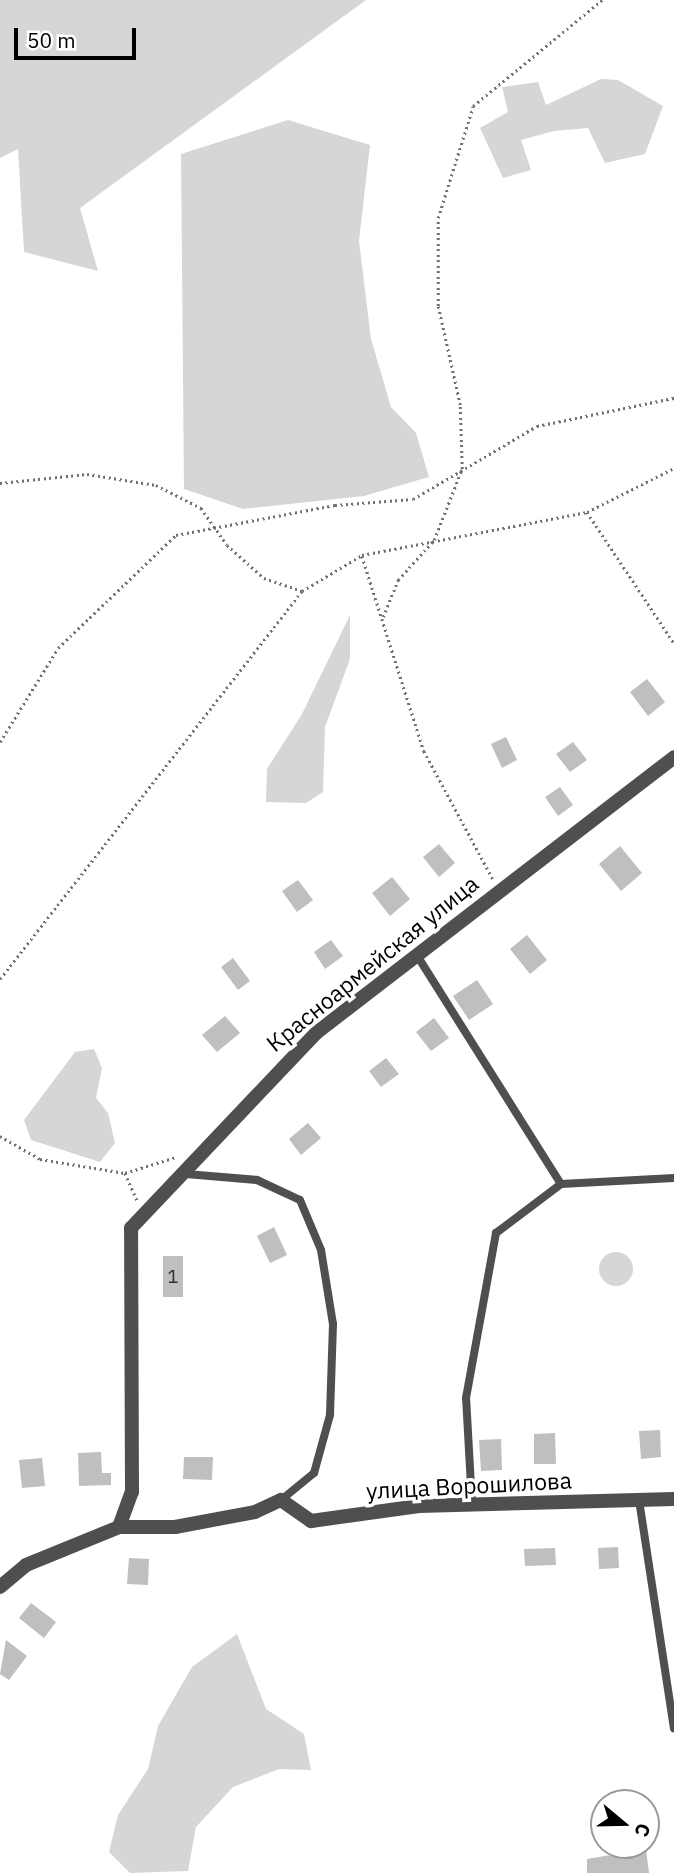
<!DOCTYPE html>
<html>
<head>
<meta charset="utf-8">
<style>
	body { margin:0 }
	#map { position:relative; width:674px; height:1873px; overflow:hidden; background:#fff; font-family:"IBM Plex Sans",sans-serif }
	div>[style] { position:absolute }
	.green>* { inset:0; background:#d6d6d6 }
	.round { border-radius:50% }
	.building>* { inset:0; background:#bfbfbf }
	.path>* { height:2.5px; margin-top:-1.25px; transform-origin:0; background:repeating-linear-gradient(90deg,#717171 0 2px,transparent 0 5.5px) }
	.lane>* { height:8px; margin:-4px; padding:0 4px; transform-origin:4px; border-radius:4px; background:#4f4f4f }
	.street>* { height:14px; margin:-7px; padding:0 7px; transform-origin:7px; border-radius:7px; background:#4f4f4f }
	span { translate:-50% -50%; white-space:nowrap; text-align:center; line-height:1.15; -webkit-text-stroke:7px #fff; paint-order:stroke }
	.number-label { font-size:19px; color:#303030 }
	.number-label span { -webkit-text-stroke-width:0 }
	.street-label { font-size:23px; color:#000 }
	.north { position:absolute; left:590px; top:1789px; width:70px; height:70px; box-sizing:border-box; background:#fff; border:2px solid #999; border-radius:50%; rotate:109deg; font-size:19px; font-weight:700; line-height:28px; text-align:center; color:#000 }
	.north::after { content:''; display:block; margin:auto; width:24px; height:32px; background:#000; clip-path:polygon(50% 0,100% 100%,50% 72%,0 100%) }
	.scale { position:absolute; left:14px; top:28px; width:122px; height:32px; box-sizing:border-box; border:4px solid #000; border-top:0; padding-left:9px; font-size:21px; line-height:24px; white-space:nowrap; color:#000; -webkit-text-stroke:5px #fff; paint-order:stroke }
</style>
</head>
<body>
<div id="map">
	<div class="green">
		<div style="clip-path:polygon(0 0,366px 0,80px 208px,98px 271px,24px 252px,18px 149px,0 158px)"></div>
		<div style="clip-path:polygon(601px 79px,618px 80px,663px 106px,645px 154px,605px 163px,588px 128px,554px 131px,521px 140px,531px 170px,503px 178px,480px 128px,508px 112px,502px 87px,538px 82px,546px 105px)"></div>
		<div style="clip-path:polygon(288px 120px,370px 145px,359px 241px,371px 339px,391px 407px,416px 433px,429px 477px,364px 496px,243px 509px,184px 489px,181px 154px)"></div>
		<div style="clip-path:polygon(350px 615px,350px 659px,325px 727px,323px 792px,306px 803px,266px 802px,267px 769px,302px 714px)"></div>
		<div style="clip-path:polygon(94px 1049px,102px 1068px,96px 1098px,108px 1113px,115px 1143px,100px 1162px,31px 1140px,24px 1120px,75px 1052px)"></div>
		<div class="round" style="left:599px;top:1252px;width:34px;height:34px"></div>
		<div style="clip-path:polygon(237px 1634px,266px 1709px,304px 1734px,311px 1770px,279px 1769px,233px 1787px,196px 1827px,188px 1871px,130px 1873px,109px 1852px,118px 1815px,148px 1769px,158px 1726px,192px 1667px)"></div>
	</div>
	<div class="building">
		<div style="clip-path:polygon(647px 679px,665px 702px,648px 716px,630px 692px)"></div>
		<div style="clip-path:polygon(506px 737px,517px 760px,502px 768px,491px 744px)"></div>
		<div style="clip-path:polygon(573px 742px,587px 760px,570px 772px,556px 754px)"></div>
		<div style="clip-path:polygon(560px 787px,573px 805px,558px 816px,545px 797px)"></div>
		<div style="clip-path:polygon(439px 844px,455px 863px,439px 877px,423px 857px)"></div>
		<div style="clip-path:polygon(620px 846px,642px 873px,621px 891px,599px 864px)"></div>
		<div style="clip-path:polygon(392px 877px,410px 899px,390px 916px,372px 893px)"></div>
		<div style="clip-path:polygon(298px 880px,313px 900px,297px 912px,282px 891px)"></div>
		<div style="clip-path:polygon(527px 935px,547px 960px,530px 974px,510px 949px)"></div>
		<div style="clip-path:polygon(331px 940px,343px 956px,325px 969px,314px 952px)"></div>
		<div style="clip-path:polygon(233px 958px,250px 981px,238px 990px,221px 967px)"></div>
		<div style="clip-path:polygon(477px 980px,493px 1004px,469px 1020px,453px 996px)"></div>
		<div style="clip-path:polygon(225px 1016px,240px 1033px,217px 1052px,202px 1035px)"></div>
		<div style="clip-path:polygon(434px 1018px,449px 1038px,431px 1051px,416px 1032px)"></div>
		<div style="clip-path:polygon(386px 1058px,399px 1074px,381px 1087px,369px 1071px)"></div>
		<div style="clip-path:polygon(308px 1123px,321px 1138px,301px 1155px,289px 1139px)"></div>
		<div style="clip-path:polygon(274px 1227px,287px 1255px,270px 1263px,257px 1236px)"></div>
		<div style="clip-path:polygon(163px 1256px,183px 1256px,183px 1297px,163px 1297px)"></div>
		<div style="clip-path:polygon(660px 1430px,661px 1457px,641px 1459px,639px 1431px)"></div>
		<div style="clip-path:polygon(555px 1433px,556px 1464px,534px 1464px,534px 1434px)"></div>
		<div style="clip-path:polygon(501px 1439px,502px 1470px,481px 1471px,479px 1440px)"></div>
		<div style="clip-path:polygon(101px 1452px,102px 1473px,111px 1473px,111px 1485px,79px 1486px,78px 1453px)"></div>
		<div style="clip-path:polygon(184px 1457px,213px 1457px,212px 1480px,183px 1479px)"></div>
		<div style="clip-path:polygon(42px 1458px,45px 1486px,22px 1488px,19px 1460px)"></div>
		<div style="clip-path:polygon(618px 1547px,619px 1568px,599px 1569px,598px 1548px)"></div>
		<div style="clip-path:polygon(555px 1548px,556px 1565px,525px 1566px,524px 1549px)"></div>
		<div style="clip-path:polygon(129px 1558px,149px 1559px,148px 1585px,127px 1584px)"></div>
		<div style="clip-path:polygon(31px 1603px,56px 1622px,44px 1638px,19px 1618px)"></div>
		<div style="clip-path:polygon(6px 1640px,27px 1656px,9px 1680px,0 1674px)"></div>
		<div style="clip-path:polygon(646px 1849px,649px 1873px,587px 1873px,587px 1859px)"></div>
	</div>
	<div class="path">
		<div style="left:0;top:483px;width:87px;rotate:-5.9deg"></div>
		<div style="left:87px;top:474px;width:70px;rotate:9.1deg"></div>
		<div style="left:156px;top:485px;width:51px;rotate:27.1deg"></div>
		<div style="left:201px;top:508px;width:45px;rotate:54.9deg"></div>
		<div style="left:227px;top:545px;width:50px;rotate:41.7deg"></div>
		<div style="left:264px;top:578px;width:40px;rotate:18.9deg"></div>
		<div style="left:587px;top:512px;width:157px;rotate:56.4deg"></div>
		<div style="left:362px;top:556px;width:205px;rotate:72.4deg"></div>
		<div style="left:424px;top:751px;width:145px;rotate:61.7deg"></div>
		<div style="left:383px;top:617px;width:40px;rotate:-68deg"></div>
		<div style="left:398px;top:580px;width:54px;rotate:-48deg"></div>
		<div style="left:434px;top:540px;width:76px;rotate:-68.5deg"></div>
		<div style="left:462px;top:469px;width:64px;rotate:-91.8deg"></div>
		<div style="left:460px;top:405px;width:101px;rotate:-102.5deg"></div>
		<div style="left:438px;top:306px;width:88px;rotate:-90deg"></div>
		<div style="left:438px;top:218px;width:117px;rotate:-72.6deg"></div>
		<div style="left:473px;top:106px;width:167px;rotate:-39.4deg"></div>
		<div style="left:0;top:742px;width:110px;rotate:-58.3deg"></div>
		<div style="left:58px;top:648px;width:163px;rotate:-43.8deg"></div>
		<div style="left:176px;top:535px;width:162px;rotate:-10.7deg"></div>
		<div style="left:335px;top:505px;width:78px;rotate:-4.4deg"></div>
		<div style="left:413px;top:499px;width:144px;rotate:-30.5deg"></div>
		<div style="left:537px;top:426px;width:140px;rotate:-11.6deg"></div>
		<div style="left:0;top:979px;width:492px;rotate:-52.1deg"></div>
		<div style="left:302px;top:591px;width:70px;rotate:-31deg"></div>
		<div style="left:362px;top:555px;width:229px;rotate:-10.8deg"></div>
		<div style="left:587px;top:512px;width:97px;rotate:-26.8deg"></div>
		<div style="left:0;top:1136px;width:46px;rotate:29.9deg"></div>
		<div style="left:40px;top:1159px;width:86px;rotate:9.4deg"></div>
		<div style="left:125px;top:1173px;width:53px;rotate:-17.4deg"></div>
		<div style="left:125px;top:1173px;width:30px;rotate:66deg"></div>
	</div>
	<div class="lane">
		<div style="left:418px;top:957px;width:268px;rotate:57.8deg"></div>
		<div style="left:186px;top:1174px;width:71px;rotate:4.8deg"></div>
		<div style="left:257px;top:1180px;width:47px;rotate:24.9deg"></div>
		<div style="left:300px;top:1200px;width:54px;rotate:67.2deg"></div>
		<div style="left:321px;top:1250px;width:75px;rotate:80.8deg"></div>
		<div style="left:333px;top:1324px;width:91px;rotate:91.9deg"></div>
		<div style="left:330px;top:1415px;width:60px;rotate:105.4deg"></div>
		<div style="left:314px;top:1473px;width:43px;rotate:140.7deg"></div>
		<div style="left:639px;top:1500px;width:231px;rotate:81.3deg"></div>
		<div style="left:472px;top:1504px;width:106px;rotate:-93.2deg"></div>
		<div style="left:466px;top:1398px;width:168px;rotate:-79.7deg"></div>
		<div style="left:496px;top:1233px;width:81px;rotate:-37deg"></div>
		<div style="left:561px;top:1184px;width:113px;rotate:-3deg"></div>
	</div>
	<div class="street">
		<div style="left:119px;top:1527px;width:37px;rotate:-70deg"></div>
		<div style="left:132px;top:1492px;width:264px;rotate:-90.2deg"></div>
		<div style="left:131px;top:1228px;width:269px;rotate:-46.5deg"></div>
		<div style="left:316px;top:1033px;width:452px;rotate:-37.6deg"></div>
		<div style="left:0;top:1587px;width:34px;rotate:-40deg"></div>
		<div style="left:26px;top:1565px;width:100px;rotate:-22.2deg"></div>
		<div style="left:119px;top:1527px;width:56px"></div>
		<div style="left:175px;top:1527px;width:81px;rotate:-10.6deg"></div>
		<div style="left:255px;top:1512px;width:29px;rotate:-25deg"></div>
		<div style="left:281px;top:1500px;width:37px;rotate:35deg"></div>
		<div style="left:311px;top:1521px;width:109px;rotate:-7.9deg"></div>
		<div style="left:419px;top:1506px;width:255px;rotate:-1.6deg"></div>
	</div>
	<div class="number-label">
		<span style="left:173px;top:1277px">1</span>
	</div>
	<div class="street-label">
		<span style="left:372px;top:963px;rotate:-39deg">Красноармейская улица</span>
		<span style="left:469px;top:1485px;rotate:-3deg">улица Ворошилова</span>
	</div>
	<div class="north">С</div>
	<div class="scale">50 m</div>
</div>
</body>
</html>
